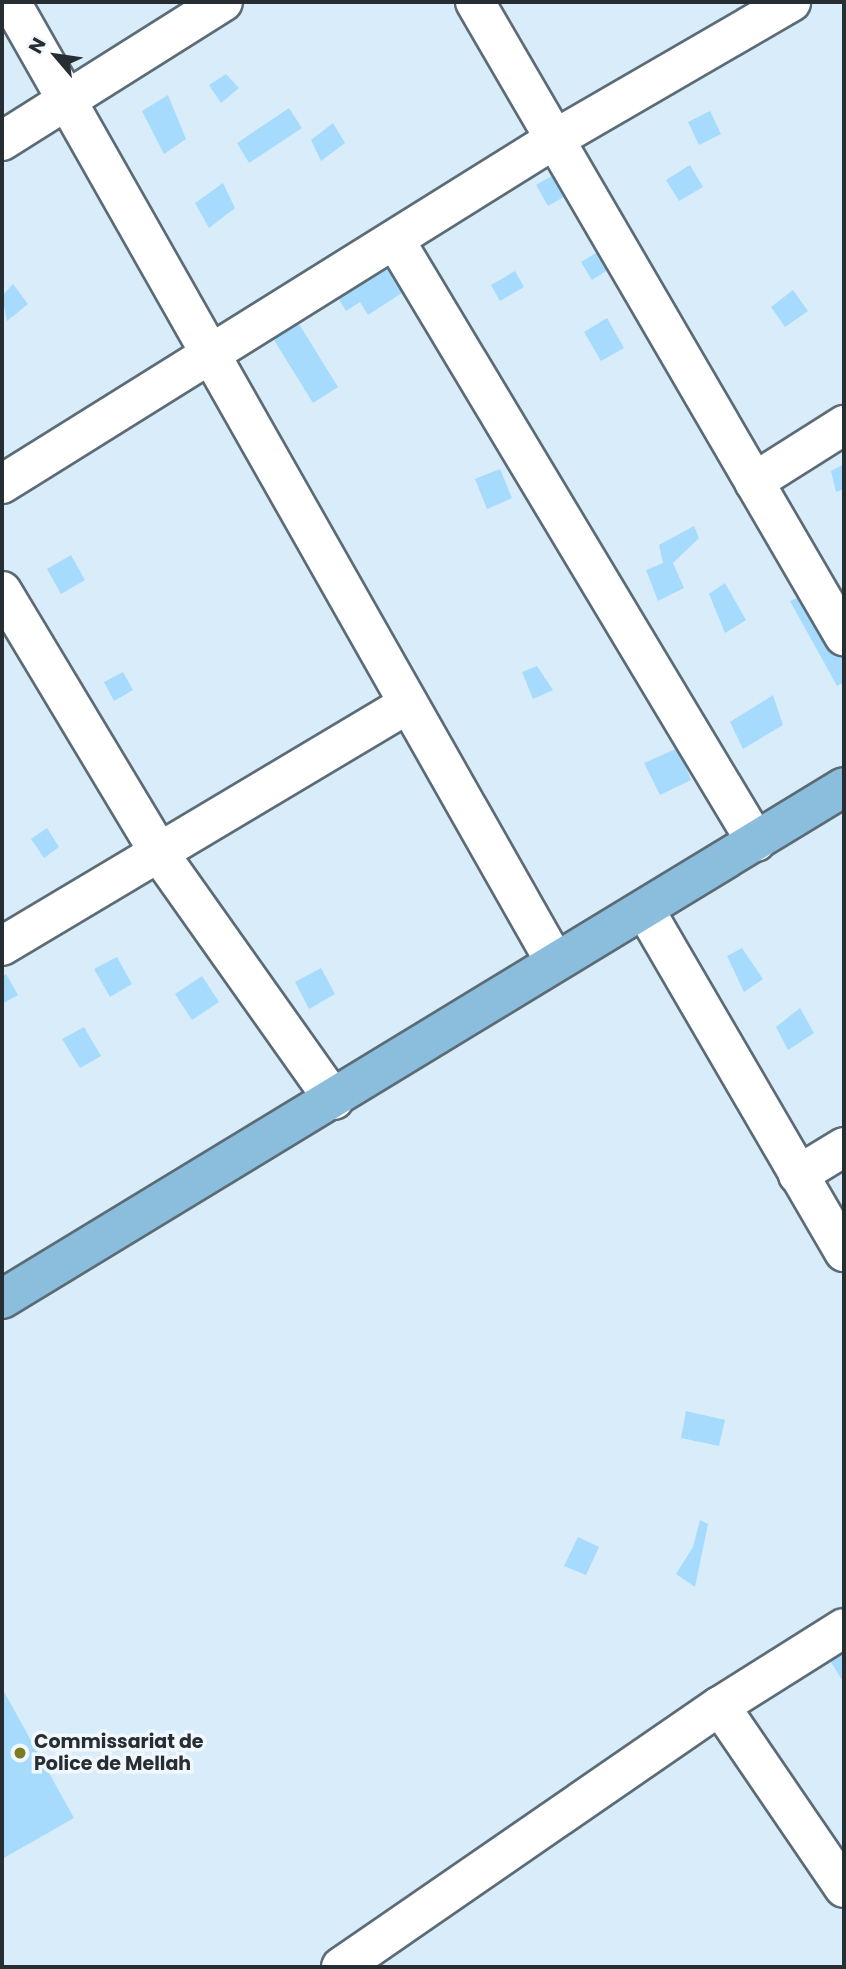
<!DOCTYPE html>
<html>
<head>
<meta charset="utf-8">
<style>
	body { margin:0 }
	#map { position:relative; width:846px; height:1969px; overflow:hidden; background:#d9ecf9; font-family:Poppins,sans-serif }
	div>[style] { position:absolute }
	.building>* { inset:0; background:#a7dbfd }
	.roads { filter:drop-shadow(2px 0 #5b6c77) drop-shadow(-2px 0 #5b6c77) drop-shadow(0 2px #5b6c77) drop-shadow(0 -2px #5b6c77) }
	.minor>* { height:38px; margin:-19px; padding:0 19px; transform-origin:19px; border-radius:19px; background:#fff }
	.primary>* { height:38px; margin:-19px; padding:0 19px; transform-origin:19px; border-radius:19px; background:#8bbedc }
	.dots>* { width:19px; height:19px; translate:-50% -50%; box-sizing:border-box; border:4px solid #f0f7fd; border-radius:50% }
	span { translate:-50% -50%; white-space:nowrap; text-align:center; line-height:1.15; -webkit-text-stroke:7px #f0f7fd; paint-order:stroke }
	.poi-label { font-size:19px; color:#272e33; font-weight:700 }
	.left { translate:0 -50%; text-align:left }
	.frame { position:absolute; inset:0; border:4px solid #272e33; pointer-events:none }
	.north { position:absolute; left:21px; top:21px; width:70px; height:70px; -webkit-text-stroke:5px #f0f7fd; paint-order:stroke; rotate:299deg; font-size:19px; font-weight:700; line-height:28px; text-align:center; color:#272e33 }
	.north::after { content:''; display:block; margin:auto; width:24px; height:32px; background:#272e33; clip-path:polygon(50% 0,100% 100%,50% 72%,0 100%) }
</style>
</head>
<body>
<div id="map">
	<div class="building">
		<div style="clip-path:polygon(226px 74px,239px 88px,221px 103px,209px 85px)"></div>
		<div style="clip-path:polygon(168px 95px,186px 139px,164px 154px,142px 111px)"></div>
		<div style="clip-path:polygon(289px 108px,302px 128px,249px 163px,237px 143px)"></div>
		<div style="clip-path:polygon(710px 111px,721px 134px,699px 145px,688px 122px)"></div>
		<div style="clip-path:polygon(333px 123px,345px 143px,321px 161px,311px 140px)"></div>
		<div style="clip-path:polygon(690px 165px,703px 187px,679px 201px,666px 180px)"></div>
		<div style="clip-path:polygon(557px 173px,569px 194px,548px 206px,536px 185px)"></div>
		<div style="clip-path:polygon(223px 183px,235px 208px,209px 228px,195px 203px)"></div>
		<div style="clip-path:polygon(601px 250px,611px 268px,592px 280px,581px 262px)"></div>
		<div style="clip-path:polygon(384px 260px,405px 291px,368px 315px,360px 302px,346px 311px,334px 291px)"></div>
		<div style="clip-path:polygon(515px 271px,524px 287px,500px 301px,491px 285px)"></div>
		<div style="clip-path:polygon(13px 284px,28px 304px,7px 321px,2px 296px)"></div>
		<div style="clip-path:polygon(793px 290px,808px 311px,785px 327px,771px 307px)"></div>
		<div style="clip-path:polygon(294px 316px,338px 387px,313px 403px,269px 332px)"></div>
		<div style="clip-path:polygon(607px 318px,624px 348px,601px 361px,584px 332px)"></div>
		<div style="clip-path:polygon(844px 464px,844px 489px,836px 492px,831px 471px)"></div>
		<div style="clip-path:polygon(500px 469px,512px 498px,487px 509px,475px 479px)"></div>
		<div style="clip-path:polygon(694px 526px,699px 538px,673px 563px,684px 588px,658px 601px,646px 570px,663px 563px,659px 545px)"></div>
		<div style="clip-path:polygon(71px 555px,85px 580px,61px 594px,47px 569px)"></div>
		<div style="clip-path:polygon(725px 583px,746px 620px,725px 633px,709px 594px)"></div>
		<div style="clip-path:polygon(810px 592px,844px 654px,844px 682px,837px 686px,790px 601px)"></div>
		<div style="clip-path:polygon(537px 666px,553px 690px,533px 699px,522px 672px)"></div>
		<div style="clip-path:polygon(123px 672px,133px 690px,114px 701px,104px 682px)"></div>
		<div style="clip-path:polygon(773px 695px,783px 725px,743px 749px,730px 722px)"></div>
		<div style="clip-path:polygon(678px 748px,691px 780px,660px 795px,644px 763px)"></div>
		<div style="clip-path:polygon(47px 828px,59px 847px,44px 858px,31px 839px)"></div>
		<div style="clip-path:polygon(742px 948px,763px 979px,744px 992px,727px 956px)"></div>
		<div style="clip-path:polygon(117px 957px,132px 984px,110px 997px,94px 969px)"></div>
		<div style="clip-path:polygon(321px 968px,335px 994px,309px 1009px,295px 982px)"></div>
		<div style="clip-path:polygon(6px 974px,18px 995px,2px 1004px,2px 977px)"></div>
		<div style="clip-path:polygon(202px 976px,219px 1002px,192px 1020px,175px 994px)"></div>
		<div style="clip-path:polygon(800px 1008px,814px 1033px,788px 1050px,776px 1027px)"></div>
		<div style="clip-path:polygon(84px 1027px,101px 1056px,80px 1068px,62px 1039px)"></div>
		<div style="clip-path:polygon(686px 1411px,725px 1420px,719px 1446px,681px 1438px)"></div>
		<div style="clip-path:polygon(700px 1520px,708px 1524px,695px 1587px,676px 1574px,693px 1547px)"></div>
		<div style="clip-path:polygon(578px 1537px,599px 1547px,586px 1575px,564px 1566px)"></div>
		<div style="clip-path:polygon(844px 1641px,844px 1683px,825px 1653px)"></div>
		<div style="clip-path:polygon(2px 1688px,74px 1818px,2px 1859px)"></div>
	</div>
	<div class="roads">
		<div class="minor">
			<div style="left:11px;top:2px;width:1103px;rotate:60.46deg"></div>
			<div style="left:475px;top:2px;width:734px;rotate:59.8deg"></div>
			<div style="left:2px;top:141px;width:261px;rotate:-32.2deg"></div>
			<div style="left:395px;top:240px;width:702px;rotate:59.05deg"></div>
			<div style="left:754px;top:482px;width:107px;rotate:-32.3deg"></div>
			<div style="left:2px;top:484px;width:652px;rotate:-31.96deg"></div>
			<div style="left:555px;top:139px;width:273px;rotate:-30.1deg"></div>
			<div style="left:2px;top:591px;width:309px;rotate:59deg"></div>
			<div style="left:161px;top:856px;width:299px;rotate:54.7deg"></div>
			<div style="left:645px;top:910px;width:396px;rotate:59.8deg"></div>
			<div style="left:2px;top:946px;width:473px;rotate:-30.8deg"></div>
			<div style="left:798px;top:1175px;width:54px;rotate:-31.3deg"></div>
			<div style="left:720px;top:1706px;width:220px;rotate:55.7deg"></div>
			<div style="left:341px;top:1967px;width:460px;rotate:-34.6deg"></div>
			<div style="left:720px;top:1706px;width:146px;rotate:-32.2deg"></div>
		</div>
		<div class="primary">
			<div style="left:2px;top:1299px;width:985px;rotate:-31.3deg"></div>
		</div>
	</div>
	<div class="dots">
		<div style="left:20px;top:1753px;background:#7c7c24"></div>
	</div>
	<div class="poi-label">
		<span class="left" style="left:34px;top:1753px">Commissariat de<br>Police de Mellah</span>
	</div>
	<div class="frame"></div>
	<div class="north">N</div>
</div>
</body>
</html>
